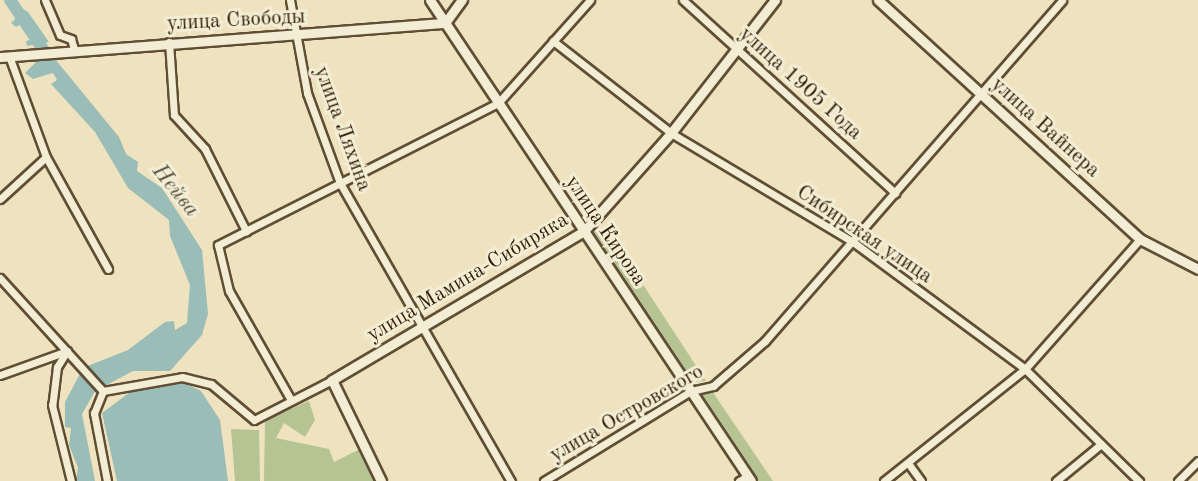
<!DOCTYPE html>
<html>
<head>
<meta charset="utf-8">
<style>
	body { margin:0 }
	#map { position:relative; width:1198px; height:481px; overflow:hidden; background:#eee3be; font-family:"Old Standard TT",serif }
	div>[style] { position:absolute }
	.green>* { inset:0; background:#b6c494 }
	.water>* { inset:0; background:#9abdb7 }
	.river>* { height:12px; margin:-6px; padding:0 6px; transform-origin:6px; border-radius:6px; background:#9abdb7 }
	.roads { filter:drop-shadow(2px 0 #604e34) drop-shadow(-2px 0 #604e34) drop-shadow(0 2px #604e34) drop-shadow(0 -2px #604e34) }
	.street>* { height:7px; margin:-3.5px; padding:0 3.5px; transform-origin:3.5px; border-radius:3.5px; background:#f4edd5 }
	.secondary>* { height:9px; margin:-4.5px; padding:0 4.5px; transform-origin:4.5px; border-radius:4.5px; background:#f4edd5 }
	span { translate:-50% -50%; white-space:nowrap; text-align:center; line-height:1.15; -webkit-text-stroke:6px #f4edd5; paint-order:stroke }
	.street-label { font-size:21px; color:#311d06 }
	.water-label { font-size:22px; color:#504d3b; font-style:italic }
</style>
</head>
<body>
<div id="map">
	<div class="green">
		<div style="clip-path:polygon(606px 228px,706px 381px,692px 382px,591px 233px)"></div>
		<div style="clip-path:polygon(712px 391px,773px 481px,757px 481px,699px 395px)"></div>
		<div style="clip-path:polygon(309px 401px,315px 420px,305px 437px,284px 423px,276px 438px,329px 449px,334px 462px,362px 448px,377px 481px,264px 481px,265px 420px)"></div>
		<div style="clip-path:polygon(231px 429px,259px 430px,260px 481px,235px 481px)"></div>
	</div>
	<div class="water">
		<div style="clip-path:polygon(8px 0,28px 12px,49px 42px,27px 46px,26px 41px,34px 39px,23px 23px,16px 27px,11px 23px,19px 15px)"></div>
		<div style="clip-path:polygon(39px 59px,55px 59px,119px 137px,126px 154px,138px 162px,137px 171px,162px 188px,202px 250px,208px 314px,202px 335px,170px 371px,133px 371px,103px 387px,85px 367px,128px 350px,165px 322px,174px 321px,175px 330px,187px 323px,190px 285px,170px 236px,169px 220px,128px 188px,95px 132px,51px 84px,57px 80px,53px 73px,33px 79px,25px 73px)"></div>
		<div style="clip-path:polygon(82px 370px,97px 388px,82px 414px,95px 481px,76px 481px,78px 468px,69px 445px,71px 428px,65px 427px,65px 402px)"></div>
		<div style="clip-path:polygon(185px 383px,201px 391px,220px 420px,228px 481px,117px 481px,102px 413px,133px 390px)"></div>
	</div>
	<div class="river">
		<div style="left:10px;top:0;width:73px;rotate:56.1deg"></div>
	</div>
	<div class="roads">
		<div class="street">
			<div style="left:45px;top:0;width:38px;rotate:67deg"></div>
			<div style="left:60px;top:35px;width:12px;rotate:20deg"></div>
			<div style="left:71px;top:39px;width:10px;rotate:73deg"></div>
			<div style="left:290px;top:0;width:95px;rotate:79.6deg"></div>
			<div style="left:307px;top:93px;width:96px;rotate:69.9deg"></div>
			<div style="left:340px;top:183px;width:344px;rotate:60.2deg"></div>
			<div style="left:683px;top:0;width:287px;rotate:42.3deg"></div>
			<div style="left:553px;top:41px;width:150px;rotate:37.9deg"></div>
			<div style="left:671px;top:133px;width:212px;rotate:30.9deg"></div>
			<div style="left:853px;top:242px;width:214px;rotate:36.4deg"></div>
			<div style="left:1025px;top:369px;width:160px;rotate:44.5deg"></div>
			<div style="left:169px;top:42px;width:73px;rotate:86.1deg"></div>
			<div style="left:174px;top:115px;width:46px;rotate:47.6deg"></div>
			<div style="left:205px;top:149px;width:92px;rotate:63.4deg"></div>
			<div style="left:9px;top:56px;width:108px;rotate:69.9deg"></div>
			<div style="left:46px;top:157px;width:128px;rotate:61deg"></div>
			<div style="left:0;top:199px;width:62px;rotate:-42.4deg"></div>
			<div style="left:0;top:278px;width:153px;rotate:47.7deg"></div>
			<div style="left:67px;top:351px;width:19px;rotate:122deg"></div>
			<div style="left:57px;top:367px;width:38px;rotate:97deg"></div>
			<div style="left:52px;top:405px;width:78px;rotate:76deg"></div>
			<div style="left:0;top:375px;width:71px;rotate:-19.7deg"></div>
			<div style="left:103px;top:391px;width:80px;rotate:-10deg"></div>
			<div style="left:182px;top:377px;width:30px;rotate:14deg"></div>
			<div style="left:211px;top:384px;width:56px;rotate:39.9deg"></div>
			<div style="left:254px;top:420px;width:88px;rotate:-27.1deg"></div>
			<div style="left:103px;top:391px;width:24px;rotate:112deg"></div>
			<div style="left:94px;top:413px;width:69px;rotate:79.2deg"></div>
			<div style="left:291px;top:400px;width:125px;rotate:-119.6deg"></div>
			<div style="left:229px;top:291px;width:47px;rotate:-103.4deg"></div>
			<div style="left:218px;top:245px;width:314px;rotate:-26.9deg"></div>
			<div style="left:498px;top:103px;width:138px;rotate:-48.2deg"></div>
			<div style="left:908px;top:463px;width:22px;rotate:54deg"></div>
			<div style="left:544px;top:481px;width:172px;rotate:-31.5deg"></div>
			<div style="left:691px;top:391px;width:23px;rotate:-13deg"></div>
			<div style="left:713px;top:386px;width:69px;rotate:-40.9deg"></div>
			<div style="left:765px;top:341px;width:452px;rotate:-48.9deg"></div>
			<div style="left:739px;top:481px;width:10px;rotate:-29deg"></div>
			<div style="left:884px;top:481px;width:180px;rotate:-38.5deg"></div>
			<div style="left:1025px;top:369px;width:174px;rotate:-48.5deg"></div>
			<div style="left:1056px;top:481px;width:58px;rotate:-39.4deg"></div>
			<div style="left:1178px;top:481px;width:28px;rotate:-45deg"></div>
		</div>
		<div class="secondary">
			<div style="left:430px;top:0;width:578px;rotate:56.28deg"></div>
			<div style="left:878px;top:0;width:355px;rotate:42.4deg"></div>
			<div style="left:1140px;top:239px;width:65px;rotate:27.3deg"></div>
			<div style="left:0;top:57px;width:446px;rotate:-4.4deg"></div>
			<div style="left:445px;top:23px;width:29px;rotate:-54deg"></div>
			<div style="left:381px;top:481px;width:112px;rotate:-115.9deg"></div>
			<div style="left:332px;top:380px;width:293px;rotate:-30.6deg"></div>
			<div style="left:584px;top:231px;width:131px;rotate:-48.4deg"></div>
			<div style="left:671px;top:133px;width:169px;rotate:-52deg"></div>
		</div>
	</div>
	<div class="street-label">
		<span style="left:236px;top:21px;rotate:-3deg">улица Свободы</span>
		<span style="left:800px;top:84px;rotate:42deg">улица 1905 Года</span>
		<span style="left:1045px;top:128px;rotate:42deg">улица Вайнера</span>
		<span style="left:342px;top:129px;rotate:70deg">улица Ляхина</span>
		<span style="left:605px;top:231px;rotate:56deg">улица Кирова</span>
		<span style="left:864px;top:235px;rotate:34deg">Сибирская улица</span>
		<span style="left:468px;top:278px;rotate:-31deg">улица Мамина-Сибиряка</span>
		<span style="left:627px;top:414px;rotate:-30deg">улица Островского</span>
	</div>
	<div class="water-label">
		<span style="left:175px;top:191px;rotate:51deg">Нейва</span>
	</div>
</div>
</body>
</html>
